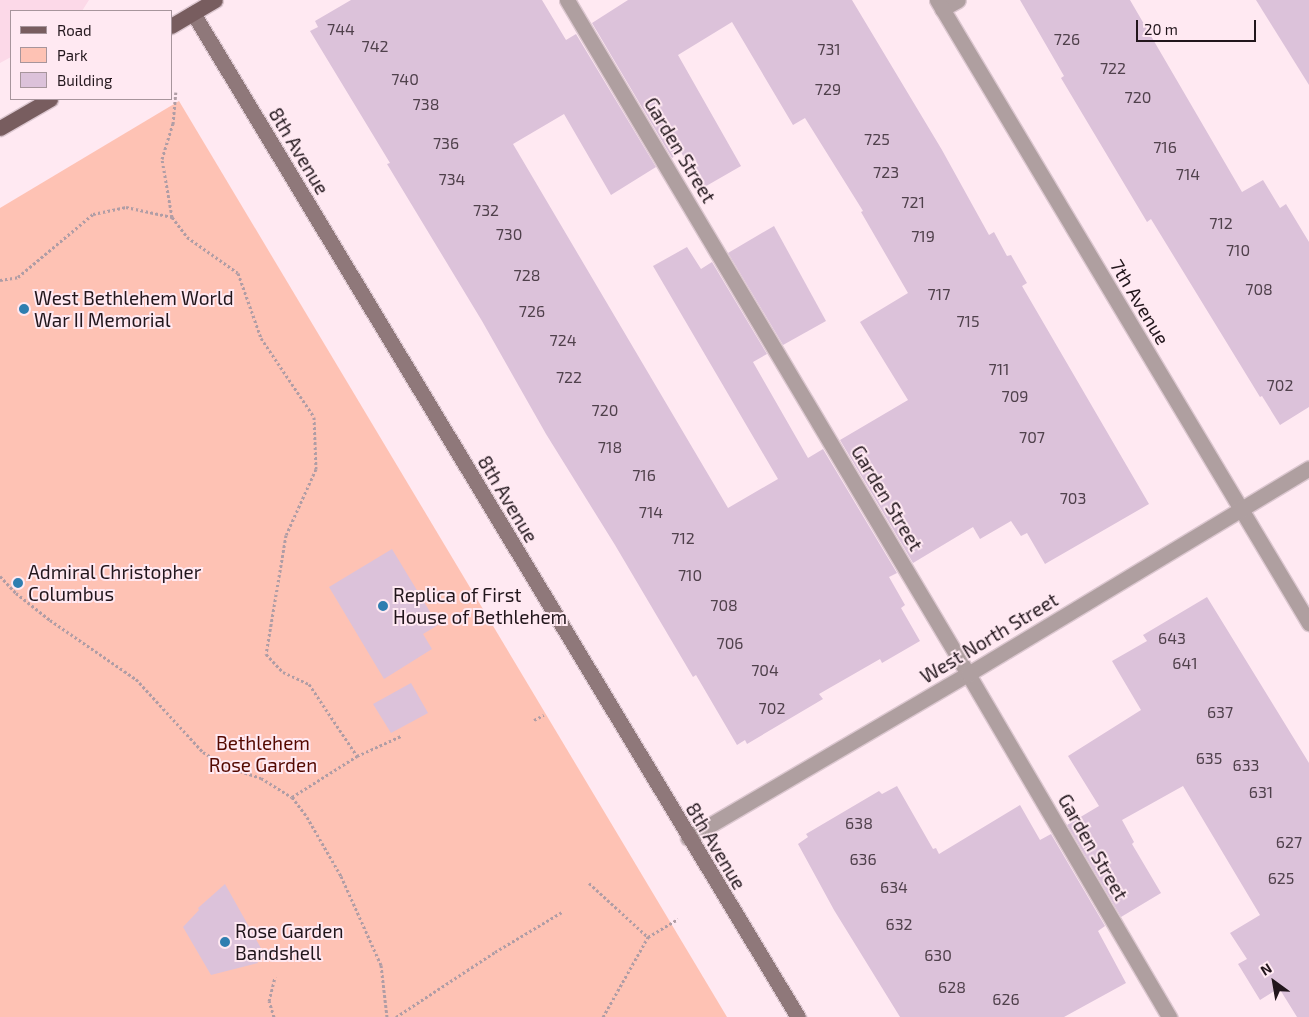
<!DOCTYPE html>
<html>
<head>
<meta charset="utf-8">
<style>
	body { margin:0 }
	#map { position:relative; width:1309px; height:1017px; overflow:hidden; background:#ffe9f2; font-family:"Exo 2",sans-serif }
	div>[style] { position:absolute }
	.built>* { inset:0; background:#fcd9e8 }
	.green>* { inset:0; background:#fec2b4 }
	.building>* { inset:0; background:#dcc2da }
	.path>* { height:3px; margin-top:-1.5px; transform-origin:0; background:repeating-linear-gradient(90deg,#b09da5 0 2.5px,transparent 0 5px) }
	.roads { filter:drop-shadow(1px 0 #dcc7d0) drop-shadow(-1px 0 #dcc7d0) drop-shadow(0 1px #dcc7d0) drop-shadow(0 -1px #dcc7d0) }
	.lane>* { height:15px; margin:-7.5px; padding:0 7.5px; transform-origin:7.5px; border-radius:7.5px; background:#af9fa0 }
	.street>* { height:15px; margin:-7.5px; padding:0 7.5px; transform-origin:7.5px; border-radius:7.5px; background:#af9fa0 }
	.secondary>* { height:15px; margin:-7.5px; padding:0 7.5px; transform-origin:7.5px; border-radius:7.5px; background:#8f787a }
	.primary>* { height:15px; margin:-7.5px; padding:0 7.5px; transform-origin:7.5px; border-radius:7.5px; background:#785d5f }
	.dots>* { width:14px; height:14px; translate:-50% -50%; box-sizing:border-box; border:2px solid #ffe9f2; border-radius:50% }
	span { translate:-50% -50%; white-space:nowrap; text-align:center; line-height:1.15; -webkit-text-stroke:4px #ffe9f2; paint-order:stroke }
	.number-label { font-size:16px; color:#50414c }
	.number-label span { -webkit-text-stroke-width:0 }
	.street-label { font-size:19px; color:#22161c }
	.poi-label { font-size:19px; color:#22161c }
	.left { translate:0 -50%; text-align:left }
	.park-label { font-size:19px; color:#540900 }
	.legend { position:absolute; left:10px; top:10px; width:162px; height:90px; box-sizing:border-box; background:#ffe9f2; border:1px solid #a7959c; margin:0; padding:6px 9px; list-style:none; font-size:15px; color:#22161c }
	.legend li { display:flex; align-items:center; gap:10px; height:25px }
	.legend b { width:25px; border:1px solid #a7959c }
	.north { position:absolute; left:1249px; top:957px; width:50px; height:50px; -webkit-text-stroke:4px #ffe9f2; paint-order:stroke; rotate:328deg; font-size:14px; font-weight:700; line-height:20px; text-align:center; color:#22161c }
	.north::after { content:''; display:block; margin:auto; width:18px; height:22px; background:#22161c; clip-path:polygon(50% 0,100% 100%,50% 72%,0 100%) }
	.scale { position:absolute; left:1136px; top:20px; width:120px; height:22px; box-sizing:border-box; border:2px solid #22161c; border-top:0; padding-left:6px; font-size:15px; line-height:18px; white-space:nowrap; color:#22161c; -webkit-text-stroke:4px #ffe9f2; paint-order:stroke }
</style>
</head>
<body>
<div id="map">
	<div class="built">
		<div style="clip-path:polygon(0 0,89px 0,82px 11px,11px 11px,11px 57px,0 63px)"></div>
	</div>
	<div class="green">
		<div style="clip-path:polygon(179px 101px,727px 1017px,0 1017px,0 208px)"></div>
	</div>
	<div class="building">
		<div style="clip-path:polygon(351px 0,542px 0,566px 40px,576px 34px,656px 167px,611px 195px,564px 114px,513px 144px,728px 508px,778px 479px,653px 266px,687px 247px,701px 269px,712px 262px,767px 354px,753px 362px,808px 458px,823px 449px,897px 573px,889px 577px,905px 605px,901px 608px,920px 641px,882px 663px,880px 659px,819px 694px,823px 699px,747px 744px,745px 740px,737px 745px,696px 675px,693px 677px,615px 545px,546px 434px,482px 321px,387px 164px,390px 163px,310px 31px,318px 27px,315px 21px)"></div>
		<div style="clip-path:polygon(628px 0,852px 0,942px 150px,989px 235px,994px 232px,1007px 256px,1011px 255px,1027px 283px,1022px 286px,1149px 504px,1045px 564px,1027px 533px,1021px 536px,1011px 521px,980px 539px,973px 527px,913px 563px,840px 440px,908px 400px,860px 322px,908px 293px,861px 212px,863px 211px,805px 118px,793px 125px,732px 22px,678px 55px,741px 166px,701px 189px,681px 152px,672px 158px,592px 23px)"></div>
		<div style="clip-path:polygon(1020px 0,1130px 0,1242px 192px,1263px 180px,1280px 208px,1286px 204px,1309px 242px,1309px 407px,1280px 425px,1262px 396px,1260px 397px,1151px 219px,1147px 222px,1061px 78px,1064px 76px)"></div>
		<div style="clip-path:polygon(1256px 0,1309px 0,1309px 85px)"></div>
		<div style="clip-path:polygon(774px 226px,826px 321px,783px 345px,728px 253px)"></div>
		<div style="clip-path:polygon(392px 549px,438px 625px,423px 634px,432px 649px,384px 679px,329px 587px)"></div>
		<div style="clip-path:polygon(1207px 597px,1309px 763px,1309px 1017px,1297px 1017px,1279px 988px,1260px 1000px,1238px 964px,1247px 959px,1230px 933px,1260px 915px,1183px 786px,1122px 820px,1134px 842px,1132px 844px,1161px 893px,1121px 917px,1067px 825px,1099px 806px,1068px 756px,1141px 710px,1112px 661px,1147px 641px,1143px 635px)"></div>
		<div style="clip-path:polygon(411px 683px,428px 713px,391px 733px,373px 704px)"></div>
		<div style="clip-path:polygon(897px 786px,933px 849px,936px 848px,939px 854px,1020px 805px,1040px 840px,1051px 834px,1105px 926px,1098px 931px,1126px 983px,1064px 1017px,900px 1017px,834px 910px,798px 844px,808px 837px,806px 834px,879px 791px,882px 794px)"></div>
		<div style="clip-path:polygon(225px 884px,266px 957px,256px 959px,258px 963px,211px 975px,183px 927px,199px 910px,198px 908px)"></div>
	</div>
	<div class="path">
		<div style="left:172px;top:217px;width:59px;rotate:-99.8deg"></div>
		<div style="left:162px;top:159px;width:37px;rotate:-73deg"></div>
		<div style="left:173px;top:124px;width:32px;rotate:-85deg"></div>
		<div style="left:0;top:280px;width:18px;rotate:-9deg"></div>
		<div style="left:18px;top:277px;width:98px;rotate:-40deg"></div>
		<div style="left:93px;top:214px;width:34px;rotate:-12deg"></div>
		<div style="left:126px;top:207px;width:47px;rotate:12.3deg"></div>
		<div style="left:172px;top:217px;width:25px;rotate:53deg"></div>
		<div style="left:187px;top:237px;width:62px;rotate:35.2deg"></div>
		<div style="left:238px;top:273px;width:69px;rotate:70.5deg"></div>
		<div style="left:261px;top:338px;width:95px;rotate:56.1deg"></div>
		<div style="left:314px;top:417px;width:52px;rotate:87.8deg"></div>
		<div style="left:316px;top:469px;width:72px;rotate:114.4deg"></div>
		<div style="left:286px;top:535px;width:121px;rotate:99.5deg"></div>
		<div style="left:266px;top:654px;width:25px;rotate:47deg"></div>
		<div style="left:283px;top:672px;width:29px;rotate:25deg"></div>
		<div style="left:309px;top:684px;width:87px;rotate:56.3deg"></div>
		<div style="left:0;top:576px;width:23px;rotate:47deg"></div>
		<div style="left:16px;top:593px;width:43px;rotate:38.5deg"></div>
		<div style="left:50px;top:620px;width:104px;rotate:34.5deg"></div>
		<div style="left:136px;top:679px;width:99px;rotate:47.5deg"></div>
		<div style="left:203px;top:752px;width:27px;rotate:31deg"></div>
		<div style="left:226px;top:766px;width:37px;rotate:19deg"></div>
		<div style="left:261px;top:778px;width:36px;rotate:32deg"></div>
		<div style="left:292px;top:797px;width:25px;rotate:53deg"></div>
		<div style="left:307px;top:817px;width:68px;rotate:60deg"></div>
		<div style="left:341px;top:876px;width:98px;rotate:65.8deg"></div>
		<div style="left:381px;top:965px;width:52px;rotate:83.4deg"></div>
		<div style="left:534px;top:720px;width:11px;rotate:-27deg"></div>
		<div style="left:292px;top:797px;width:77px;rotate:-32.2deg"></div>
		<div style="left:357px;top:756px;width:48px;rotate:-24.4deg"></div>
		<div style="left:589px;top:883px;width:80px;rotate:42.5deg"></div>
		<div style="left:274px;top:1017px;width:17px;rotate:-107deg"></div>
		<div style="left:269px;top:1001px;width:25px;rotate:-76deg"></div>
		<div style="left:396px;top:1017px;width:118px;rotate:-33.3deg"></div>
		<div style="left:495px;top:952px;width:78px;rotate:-30.8deg"></div>
		<div style="left:603px;top:1017px;width:92px;rotate:-60.6deg"></div>
		<div style="left:648px;top:937px;width:35px;rotate:-31deg"></div>
	</div>
	<div class="roads">
		<div class="lane">
			<div style="left:567px;top:0;width:784px;rotate:59.25deg"></div>
			<div style="left:968px;top:674px;width:398px;rotate:59.6deg"></div>
			<div style="left:942px;top:9px;width:18px;rotate:-29deg"></div>
		</div>
		<div class="street">
			<div style="left:937px;top:0;width:726px;rotate:59.16deg"></div>
			<div style="left:688px;top:838px;width:324px;rotate:-30.4deg"></div>
			<div style="left:968px;top:674px;width:398px;rotate:-31.1deg"></div>
		</div>
		<div class="secondary">
			<div style="left:193px;top:13px;width:1172px;rotate:58.93deg"></div>
		</div>
		<div class="primary">
			<div style="left:171px;top:26px;width:51px;rotate:-30.6deg"></div>
			<div style="left:0;top:128px;width:58px;rotate:-30.1deg"></div>
		</div>
	</div>
	<div class="dots">
		<div style="left:24px;top:309px;background:#2f7eb0"></div>
		<div style="left:18px;top:583px;background:#2f7eb0"></div>
		<div style="left:383px;top:606px;background:#2f7eb0"></div>
		<div style="left:225px;top:942px;background:#2f7eb0"></div>
	</div>
	<div class="number-label">
		<span style="left:341px;top:29px">744</span>
		<span style="left:1067px;top:39px">726</span>
		<span style="left:375px;top:46px">742</span>
		<span style="left:829px;top:49px">731</span>
		<span style="left:1113px;top:68px">722</span>
		<span style="left:405px;top:79px">740</span>
		<span style="left:828px;top:89px">729</span>
		<span style="left:1138px;top:97px">720</span>
		<span style="left:426px;top:104px">738</span>
		<span style="left:877px;top:139px">725</span>
		<span style="left:446px;top:143px">736</span>
		<span style="left:1165px;top:147px">716</span>
		<span style="left:886px;top:172px">723</span>
		<span style="left:1188px;top:174px">714</span>
		<span style="left:452px;top:179px">734</span>
		<span style="left:913px;top:202px">721</span>
		<span style="left:486px;top:210px">732</span>
		<span style="left:1221px;top:223px">712</span>
		<span style="left:509px;top:234px">730</span>
		<span style="left:923px;top:236px">719</span>
		<span style="left:1238px;top:250px">710</span>
		<span style="left:527px;top:275px">728</span>
		<span style="left:1259px;top:289px">708</span>
		<span style="left:939px;top:294px">717</span>
		<span style="left:532px;top:311px">726</span>
		<span style="left:968px;top:321px">715</span>
		<span style="left:563px;top:340px">724</span>
		<span style="left:999px;top:369px">711</span>
		<span style="left:569px;top:377px">722</span>
		<span style="left:1280px;top:385px">702</span>
		<span style="left:1015px;top:396px">709</span>
		<span style="left:605px;top:410px">720</span>
		<span style="left:1032px;top:437px">707</span>
		<span style="left:610px;top:447px">718</span>
		<span style="left:644px;top:475px">716</span>
		<span style="left:1073px;top:498px">703</span>
		<span style="left:651px;top:512px">714</span>
		<span style="left:683px;top:538px">712</span>
		<span style="left:690px;top:575px">710</span>
		<span style="left:724px;top:605px">708</span>
		<span style="left:1172px;top:638px">643</span>
		<span style="left:730px;top:643px">706</span>
		<span style="left:1185px;top:663px">641</span>
		<span style="left:765px;top:670px">704</span>
		<span style="left:772px;top:708px">702</span>
		<span style="left:1220px;top:712px">637</span>
		<span style="left:1209px;top:758px">635</span>
		<span style="left:1246px;top:765px">633</span>
		<span style="left:1261px;top:792px">631</span>
		<span style="left:859px;top:823px">638</span>
		<span style="left:1289px;top:842px">627</span>
		<span style="left:863px;top:859px">636</span>
		<span style="left:1281px;top:878px">625</span>
		<span style="left:894px;top:887px">634</span>
		<span style="left:899px;top:924px">632</span>
		<span style="left:938px;top:955px">630</span>
		<span style="left:952px;top:987px">628</span>
		<span style="left:1006px;top:999px">626</span>
	</div>
	<div class="street-label">
		<span style="left:680px;top:150px;rotate:59deg">Garden Street</span>
		<span style="left:299px;top:151px;rotate:59deg">8th Avenue</span>
		<span style="left:1140px;top:302px;rotate:59deg">7th Avenue</span>
		<span style="left:887px;top:498px;rotate:59deg">Garden Street</span>
		<span style="left:508px;top:499px;rotate:59deg">8th Avenue</span>
		<span style="left:989px;top:638px;rotate:-31deg">West North Street</span>
		<span style="left:716px;top:846px;rotate:59deg">8th Avenue</span>
		<span style="left:1093px;top:847px;rotate:60deg">Garden Street</span>
	</div>
	<div class="poi-label">
		<span class="left" style="left:34px;top:309px">West Bethlehem World<br>War II Memorial</span>
		<span class="left" style="left:28px;top:583px">Admiral Christopher<br>Columbus</span>
		<span class="left" style="left:393px;top:606px">Replica of First<br>House of Bethlehem</span>
		<span class="left" style="left:235px;top:942px">Rose Garden<br>Bandshell</span>
	</div>
	<div class="park-label">
		<span style="left:263px;top:754px">Bethlehem<br>Rose Garden</span>
	</div>
	<ul class="legend">
	<li><b style="height:6px;background:#785d5f"></b>Road</li>
	<li><b style="height:14px;background:#fec2b4"></b>Park</li>
	<li><b style="height:14px;background:#dcc2da"></b>Building</li>
	</ul>
	<div class="north">N</div>
	<div class="scale">20 m</div>
</div>
</body>
</html>
